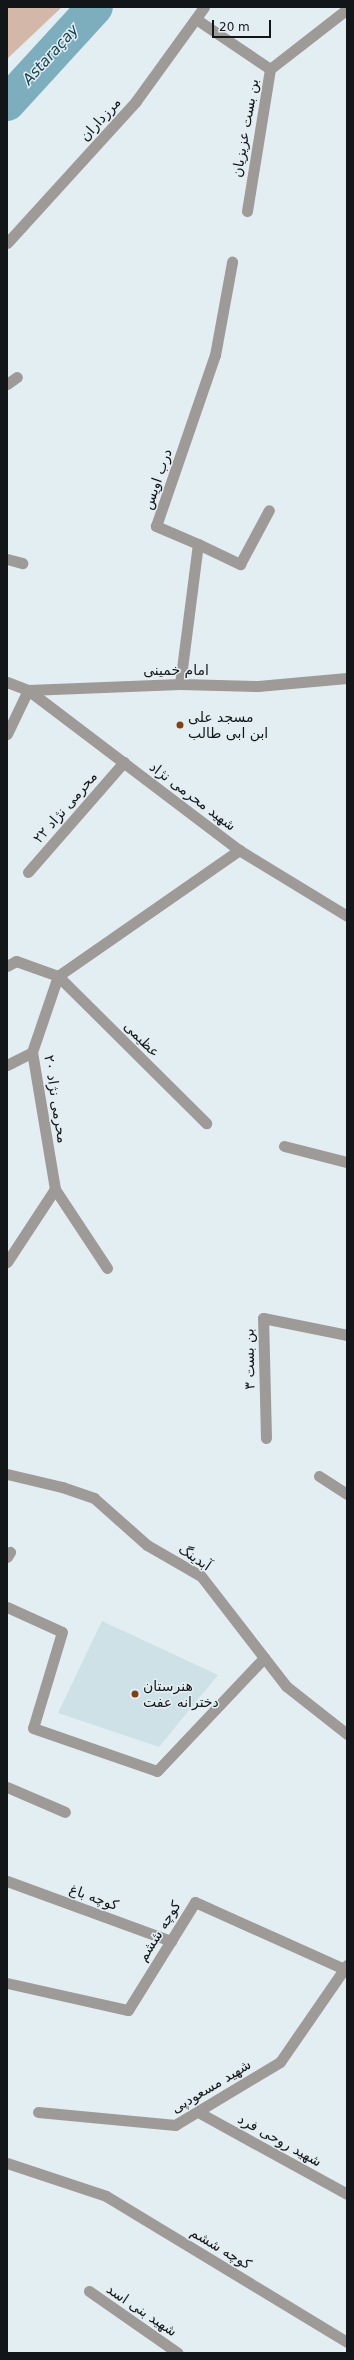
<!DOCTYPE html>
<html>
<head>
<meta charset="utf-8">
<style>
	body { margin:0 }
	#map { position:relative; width:354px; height:2360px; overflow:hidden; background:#e3eef2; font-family:"DejaVu Sans",Vazirmatn,sans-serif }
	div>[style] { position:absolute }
	.built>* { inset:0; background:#cde1e7 }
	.green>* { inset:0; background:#d3b8aa }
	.river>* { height:36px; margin:-18px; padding:0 18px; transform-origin:18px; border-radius:18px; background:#7caebd }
	.minor>* { height:11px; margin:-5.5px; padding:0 5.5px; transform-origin:5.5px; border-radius:5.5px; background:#9e9a98 }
	.tertiary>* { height:11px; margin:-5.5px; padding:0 5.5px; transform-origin:5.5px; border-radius:5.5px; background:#9e9a98 }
	.dots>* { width:11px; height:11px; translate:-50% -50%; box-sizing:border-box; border:2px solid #e3eef2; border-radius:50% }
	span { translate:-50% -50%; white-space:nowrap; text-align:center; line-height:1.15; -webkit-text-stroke:3px #e3eef2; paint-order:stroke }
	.street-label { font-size:14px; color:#131618 }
	.poi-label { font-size:14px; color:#131618 }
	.left { translate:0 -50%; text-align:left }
	.water-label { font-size:15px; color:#12404c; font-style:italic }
	.frame { position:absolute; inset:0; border:8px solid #131618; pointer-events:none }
	.scale { position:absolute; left:212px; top:20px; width:59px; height:18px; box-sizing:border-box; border:2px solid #131618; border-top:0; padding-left:5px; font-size:12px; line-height:14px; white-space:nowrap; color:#131618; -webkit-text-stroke:3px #e3eef2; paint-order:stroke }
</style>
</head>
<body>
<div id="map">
	<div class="built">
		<div style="clip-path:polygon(102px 1621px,218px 1675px,159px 1747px,58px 1713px)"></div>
	</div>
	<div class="green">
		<div style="clip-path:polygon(7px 7px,62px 7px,7px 59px)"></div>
	</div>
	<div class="river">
		<div style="left:7px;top:103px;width:130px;rotate:-47.5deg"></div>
	</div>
	<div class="minor">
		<div style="left:196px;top:19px;width:89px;rotate:34deg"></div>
		<div style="left:270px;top:69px;width:144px;rotate:99.2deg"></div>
		<div style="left:270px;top:69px;width:98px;rotate:-37.9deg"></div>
		<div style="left:7px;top:384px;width:12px;rotate:-35deg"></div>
		<div style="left:198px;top:544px;width:47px;rotate:25.5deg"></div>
		<div style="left:240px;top:564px;width:61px;rotate:-61.8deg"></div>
		<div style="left:7px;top:559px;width:16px;rotate:15deg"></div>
		<div style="left:180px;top:684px;width:141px;rotate:-82.7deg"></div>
		<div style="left:198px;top:544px;width:46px;rotate:-156.8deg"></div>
		<div style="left:156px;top:526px;width:181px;rotate:-71deg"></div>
		<div style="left:215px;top:355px;width:95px;rotate:-79.6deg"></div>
		<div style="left:7px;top:734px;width:49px;rotate:-64.5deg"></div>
		<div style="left:28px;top:690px;width:265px;rotate:37.2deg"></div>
		<div style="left:239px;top:850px;width:127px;rotate:31.4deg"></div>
		<div style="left:28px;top:872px;width:146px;rotate:-48.9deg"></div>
		<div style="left:7px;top:966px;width:10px;rotate:-29deg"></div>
		<div style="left:16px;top:961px;width:45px;rotate:19.7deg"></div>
		<div style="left:58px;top:976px;width:209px;rotate:44.8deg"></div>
		<div style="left:7px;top:1065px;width:28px;rotate:-27deg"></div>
		<div style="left:284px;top:1146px;width:65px;rotate:14.3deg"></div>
		<div style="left:7px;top:1262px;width:87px;rotate:-56.7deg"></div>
		<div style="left:107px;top:1268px;width:95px;rotate:-123.4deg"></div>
		<div style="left:55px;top:1189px;width:139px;rotate:-99.5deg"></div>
		<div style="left:32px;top:1052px;width:80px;rotate:-71.1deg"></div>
		<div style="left:58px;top:976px;width:221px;rotate:-34.8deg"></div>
		<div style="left:266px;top:1438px;width:120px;rotate:-91.4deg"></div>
		<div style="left:263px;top:1318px;width:86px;rotate:11.4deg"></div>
		<div style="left:7px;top:1474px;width:57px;rotate:13.3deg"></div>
		<div style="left:62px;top:1487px;width:34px;rotate:19deg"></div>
		<div style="left:94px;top:1498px;width:71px;rotate:41.6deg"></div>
		<div style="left:147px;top:1545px;width:62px;rotate:29.9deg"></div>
		<div style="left:201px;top:1576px;width:139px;rotate:52.3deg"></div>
		<div style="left:286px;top:1686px;width:78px;rotate:38.2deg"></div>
		<div style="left:319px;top:1476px;width:33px;rotate:33deg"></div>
		<div style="left:7px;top:1557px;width:6px;rotate:-59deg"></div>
		<div style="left:7px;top:1607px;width:60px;rotate:24.4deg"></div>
		<div style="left:62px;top:1632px;width:100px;rotate:106.8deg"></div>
		<div style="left:33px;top:1728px;width:131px;rotate:19.1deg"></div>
		<div style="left:157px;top:1771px;width:156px;rotate:-46.6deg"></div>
		<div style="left:7px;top:1787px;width:63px;rotate:23.3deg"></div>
		<div style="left:7px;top:1881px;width:175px;rotate:20.1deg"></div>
		<div style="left:7px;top:1983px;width:124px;rotate:12.6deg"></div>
		<div style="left:128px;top:2010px;width:127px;rotate:-58.2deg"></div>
		<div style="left:195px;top:1902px;width:163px;rotate:24.2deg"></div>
		<div style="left:38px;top:2112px;width:138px;rotate:5.4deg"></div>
		<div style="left:175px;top:2125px;width:122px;rotate:-31deg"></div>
		<div style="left:280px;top:2062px;width:118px;rotate:-55.4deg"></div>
		<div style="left:198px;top:2112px;width:170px;rotate:28.8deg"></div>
		<div style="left:7px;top:2163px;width:104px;rotate:18.4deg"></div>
		<div style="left:106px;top:2196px;width:282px;rotate:31.2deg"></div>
		<div style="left:89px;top:2291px;width:108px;rotate:34.9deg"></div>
	</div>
	<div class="tertiary">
		<div style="left:7px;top:243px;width:192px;rotate:-47.7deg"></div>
		<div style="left:136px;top:101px;width:116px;rotate:-54.1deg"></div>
		<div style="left:7px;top:682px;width:22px;rotate:21deg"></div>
		<div style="left:28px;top:690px;width:152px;rotate:-2.3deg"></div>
		<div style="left:180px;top:684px;width:78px;rotate:1.5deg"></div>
		<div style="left:258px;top:686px;width:89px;rotate:-5.1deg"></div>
	</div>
	<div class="dots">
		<div style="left:180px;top:725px;background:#844013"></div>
		<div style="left:135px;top:1694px;background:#844013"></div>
	</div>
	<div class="street-label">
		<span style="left:100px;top:119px;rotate:-48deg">مرزداران</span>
		<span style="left:245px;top:128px;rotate:-80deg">بن بست عزیزیان</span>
		<span style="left:157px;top:479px;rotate:-71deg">درب اویس</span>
		<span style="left:176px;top:670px">امام خمینی</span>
		<span style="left:193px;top:796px;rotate:37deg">شهید محرمی نژاد</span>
		<span style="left:65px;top:807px;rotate:-49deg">محرمی نژاد ۲۲</span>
		<span style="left:142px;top:1039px;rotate:45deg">عظیمی</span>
		<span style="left:56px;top:1099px;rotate:81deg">محرمی نژاد ۲۰</span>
		<span style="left:249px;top:1359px;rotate:-91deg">بن بست ۳</span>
		<span style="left:195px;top:1557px;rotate:34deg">آبدینگ</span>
		<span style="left:94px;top:1897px;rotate:20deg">کوچه باغ</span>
		<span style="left:159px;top:1931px;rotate:-58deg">کوچه ششم</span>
		<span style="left:211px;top:2086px;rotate:-31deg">شهید مسعودپی</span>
		<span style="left:280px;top:2140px;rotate:29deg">شهید روحی فرد</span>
		<span style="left:221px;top:2248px;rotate:31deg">کوچه ششم</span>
		<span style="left:142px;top:2310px;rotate:34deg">شهید بنی اسد</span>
	</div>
	<div class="poi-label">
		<span class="left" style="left:188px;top:725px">مسجد علی<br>ابن ابی طالب</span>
		<span class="left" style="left:143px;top:1694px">هنرستان<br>دخترانه عفت</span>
	</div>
	<div class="water-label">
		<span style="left:51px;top:55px;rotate:-48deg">Astaraçay</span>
	</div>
	<div class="frame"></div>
	<div class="scale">20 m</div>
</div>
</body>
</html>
